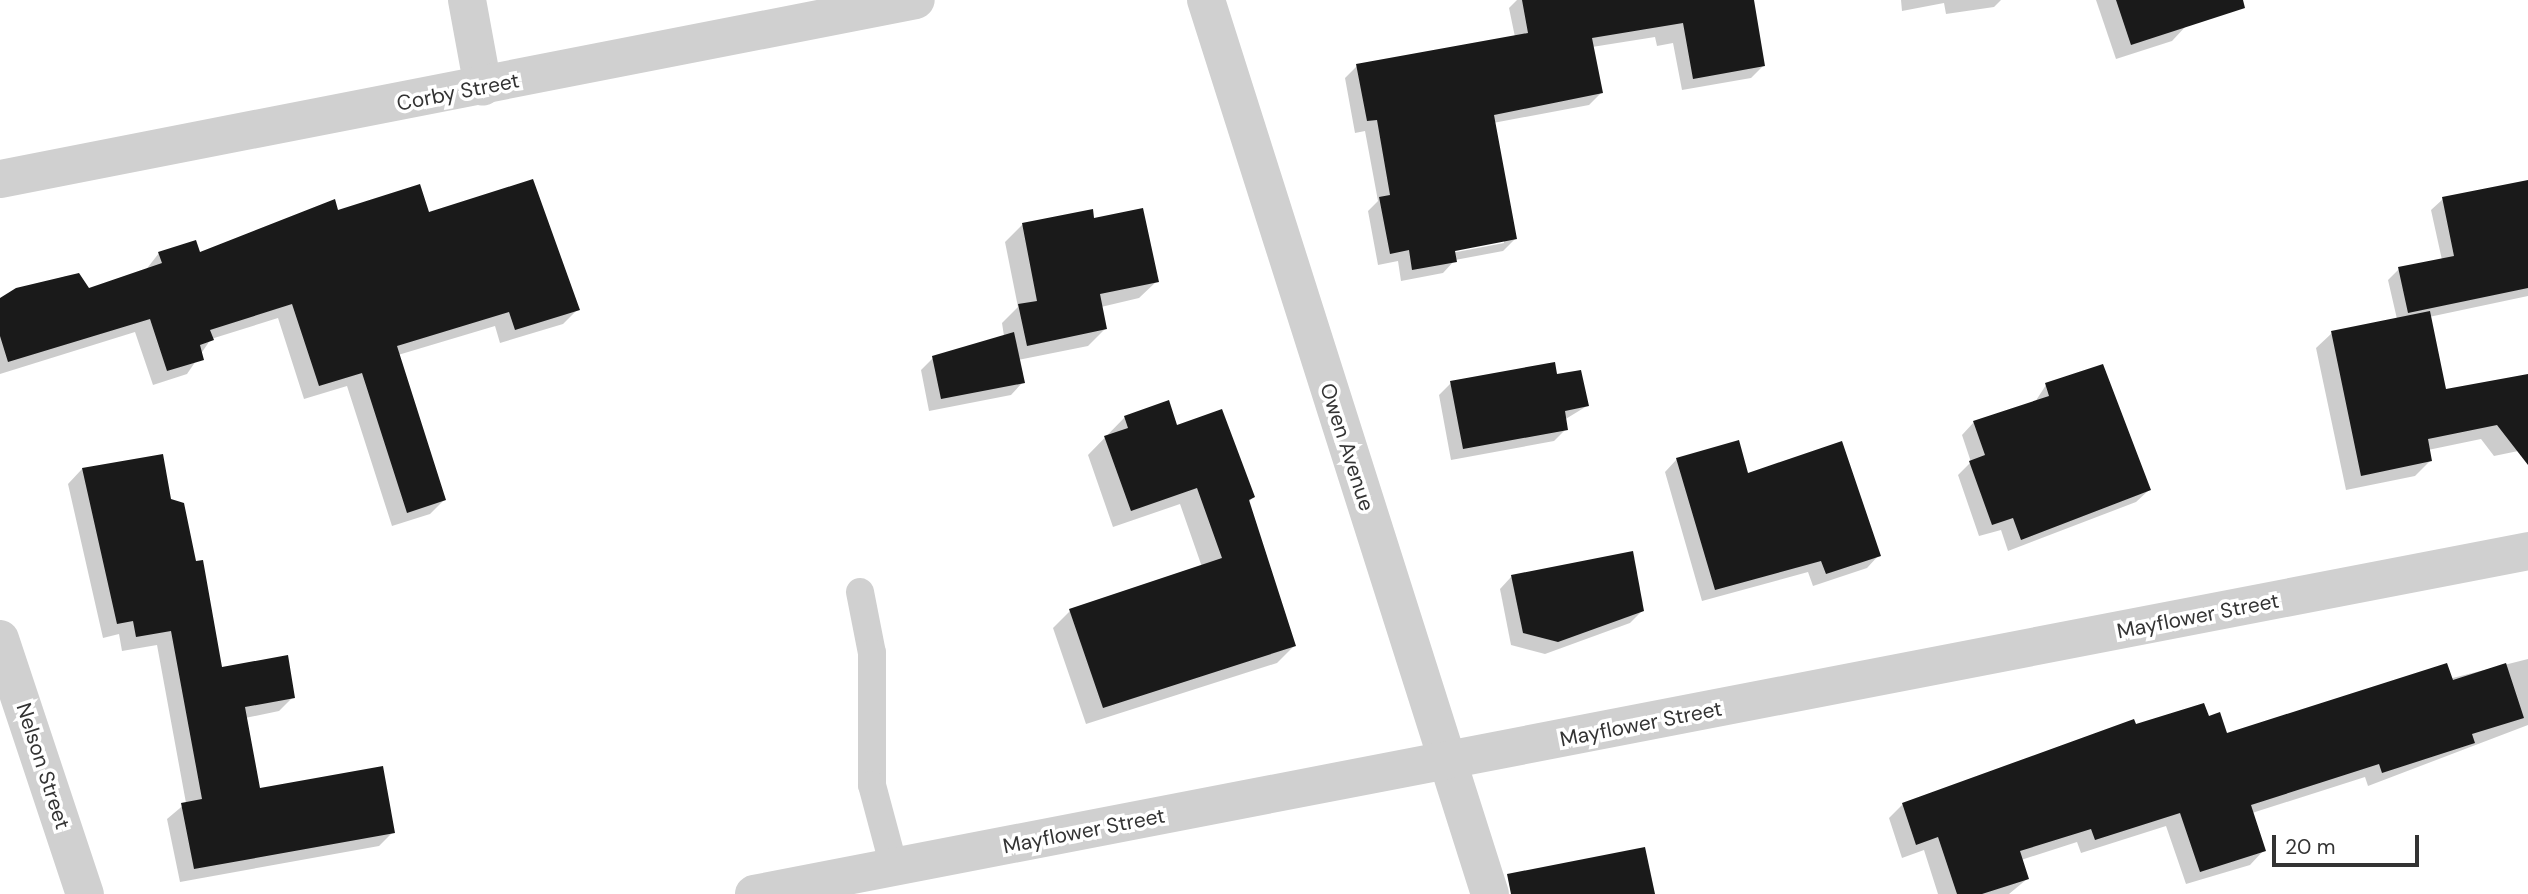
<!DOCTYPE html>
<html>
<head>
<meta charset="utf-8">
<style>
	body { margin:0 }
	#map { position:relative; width:2528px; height:894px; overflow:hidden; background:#fff; font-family:"DM Sans",sans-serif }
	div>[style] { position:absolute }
	.shadow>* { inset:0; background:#0003 }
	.building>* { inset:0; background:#1a1a1a }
	.service>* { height:28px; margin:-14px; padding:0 14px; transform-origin:14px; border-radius:14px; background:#d0d0d0 }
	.minor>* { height:38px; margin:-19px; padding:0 19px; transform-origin:19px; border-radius:19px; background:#d0d0d0 }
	span { translate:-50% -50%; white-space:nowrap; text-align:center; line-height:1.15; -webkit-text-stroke:7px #fff; paint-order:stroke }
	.street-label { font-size:21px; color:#333 }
	.scale { position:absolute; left:2272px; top:835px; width:147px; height:32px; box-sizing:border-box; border:4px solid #333; border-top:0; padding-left:9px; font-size:21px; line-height:24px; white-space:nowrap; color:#333; -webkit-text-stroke:5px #fff; paint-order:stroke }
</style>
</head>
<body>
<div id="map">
	<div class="shadow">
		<div style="clip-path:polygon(evenodd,1517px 0,1752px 0,1763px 66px,1751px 78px,1682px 90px,1673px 43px,1657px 46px,1655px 37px,1592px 47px,1601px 93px,1589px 105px,1493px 123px,1515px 239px,1503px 251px,1455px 260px,1443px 273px,1401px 281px,1398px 261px,1378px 265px,1368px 211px,1378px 201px,1365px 131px,1355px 133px,1345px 78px,1357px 66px,1515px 37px,1509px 8px,1517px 0,1504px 240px,1504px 243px,1446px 254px,1446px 251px,1504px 240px)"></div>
		<div style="clip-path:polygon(1901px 0,2001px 0,1994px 7px,1946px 14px,1944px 3px,1902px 11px)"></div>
		<div style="clip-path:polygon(2096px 0,2179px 0,2187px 25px,2172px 41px,2116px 59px)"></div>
		<div style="clip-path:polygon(2528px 185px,2528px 296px,2429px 317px,2445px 391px,2528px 376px,2528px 449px,2494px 456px,2481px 439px,2428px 450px,2431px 460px,2415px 476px,2346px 490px,2316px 348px,2332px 333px,2397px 319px,2388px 280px,2399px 269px,2442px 260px,2431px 210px,2443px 199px)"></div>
		<div style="clip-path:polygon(337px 212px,428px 214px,578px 309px,563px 324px,500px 343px,495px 326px,398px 355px,444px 500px,430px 514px,392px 526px,347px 386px,304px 399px,278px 318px,211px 339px,187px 374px,153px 385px,135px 332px,0 374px,0 300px,66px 276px,79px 275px,88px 290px,145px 271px,159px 253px,199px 254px)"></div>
		<div style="clip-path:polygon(1093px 220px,1157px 281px,1139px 298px,1101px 307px,1105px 329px,1088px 346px,1018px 360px,1023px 382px,1011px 395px,929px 411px,921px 370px,933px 358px,1004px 336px,1002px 323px,1018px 307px,1005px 242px,1022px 225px)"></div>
		<div style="clip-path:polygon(1556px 376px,1587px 406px,1564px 420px,1566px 429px,1554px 441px,1451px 460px,1439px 395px,1451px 383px)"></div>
		<div style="clip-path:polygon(2046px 385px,2149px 490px,2136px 502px,2008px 551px,2001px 530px,1979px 536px,1958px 475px,1971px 462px,1962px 435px,1974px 422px,2035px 402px)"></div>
		<div style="clip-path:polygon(1125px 417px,1176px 427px,1253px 497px,1248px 503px,1294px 646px,1277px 663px,1086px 724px,1053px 628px,1070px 611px,1202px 567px,1180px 504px,1113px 527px,1088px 455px)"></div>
		<div style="clip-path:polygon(1677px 459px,1747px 475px,1879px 555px,1867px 568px,1813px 586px,1808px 572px,1702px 601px,1665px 472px)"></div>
		<div style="clip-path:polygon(82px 469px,169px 501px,221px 669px,293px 697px,279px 711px,245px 718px,259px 790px,393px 832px,379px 846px,180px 882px,167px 819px,186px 803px,157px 645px,122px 651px,119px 634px,103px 638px,68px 484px)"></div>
		<div style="clip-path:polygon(1512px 576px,1642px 611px,1630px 623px,1545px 654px,1511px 645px,1500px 589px)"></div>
		<div style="clip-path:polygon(2528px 659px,2528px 725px,2368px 786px,2365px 777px,2252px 813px,2264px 850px,2250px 865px,2186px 884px,2166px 826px,2081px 853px,2077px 842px,2021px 860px,2027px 879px,2009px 894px,1938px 894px,1924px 850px,1902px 858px,1889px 818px,1903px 804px,2135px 726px,2208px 718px,2226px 735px)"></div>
	</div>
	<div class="building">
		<div style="clip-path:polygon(1522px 0,1754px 0,1765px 66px,1693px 79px,1683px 23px,1592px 38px,1603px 93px,1494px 115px,1517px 239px,1455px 251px,1457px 262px,1412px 270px,1409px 250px,1390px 254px,1379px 197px,1390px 195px,1377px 120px,1367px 121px,1356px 64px,1528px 33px)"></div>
		<div style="clip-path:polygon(2116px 0,2243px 0,2245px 8px,2131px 45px)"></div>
		<div style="clip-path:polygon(533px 179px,580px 310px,515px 330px,509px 312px,397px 346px,446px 500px,407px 513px,362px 373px,319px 386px,292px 304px,210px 330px,214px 340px,200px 345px,204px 360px,167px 371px,150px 319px,8px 362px,0 336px,0 298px,16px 288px,79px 273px,89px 288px,162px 263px,158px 252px,196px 240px,200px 252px,335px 199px,338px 210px,420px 184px,429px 212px)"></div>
		<div style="clip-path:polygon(2528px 180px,2528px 288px,2408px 313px,2398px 267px,2454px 256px,2442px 197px)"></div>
		<div style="clip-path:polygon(1143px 208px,1159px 282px,1100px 294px,1107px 329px,1027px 346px,1018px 304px,1037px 301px,1022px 223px,1093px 209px,1094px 218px)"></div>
		<div style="clip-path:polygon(2430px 311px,2446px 389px,2528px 374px,2528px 465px,2497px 425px,2428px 439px,2432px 461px,2361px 476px,2331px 331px)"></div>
		<div style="clip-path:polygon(1014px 332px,1025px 383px,941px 399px,932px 356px)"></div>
		<div style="clip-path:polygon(1555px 362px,1557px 374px,1581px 370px,1589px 406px,1565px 411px,1568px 430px,1463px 449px,1450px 381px)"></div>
		<div style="clip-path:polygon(2103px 364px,2151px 490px,2021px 540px,2013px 518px,1992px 525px,1969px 461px,1985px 455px,1973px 421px,2049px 396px,2045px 383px)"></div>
		<div style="clip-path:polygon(1169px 400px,1177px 425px,1222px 409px,1255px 497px,1249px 500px,1296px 646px,1103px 708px,1069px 609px,1222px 558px,1197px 488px,1131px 511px,1104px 436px,1128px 428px,1124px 416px)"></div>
		<div style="clip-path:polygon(1739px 440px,1748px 473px,1842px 441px,1881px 556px,1826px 574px,1821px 561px,1715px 590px,1676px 458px)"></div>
		<div style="clip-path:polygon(163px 454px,171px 499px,184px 503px,196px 561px,203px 560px,222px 667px,288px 655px,295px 698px,245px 707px,260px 788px,383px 766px,395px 833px,194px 869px,181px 803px,202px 799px,171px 631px,136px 637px,133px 621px,117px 624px,82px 468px)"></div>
		<div style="clip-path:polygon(1633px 551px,1644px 611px,1558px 642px,1523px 633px,1511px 575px)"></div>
		<div style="clip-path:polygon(2447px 663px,2453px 680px,2506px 663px,2524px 718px,2472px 734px,2475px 743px,2382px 773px,2379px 764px,2251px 805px,2266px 851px,2200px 872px,2180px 813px,2095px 840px,2091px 829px,2020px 851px,2029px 879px,1982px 894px,1957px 894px,1938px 837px,1916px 845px,1902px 803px,2134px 719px,2136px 724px,2204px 703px,2209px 716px,2220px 712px,2227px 733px)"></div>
		<div style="clip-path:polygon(1645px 847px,1655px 894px,1511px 894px,1507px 874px)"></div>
	</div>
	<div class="service">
		<div style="left:860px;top:592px;width:62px;rotate:78.9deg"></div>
		<div style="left:872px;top:653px;width:132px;rotate:90deg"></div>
		<div style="left:872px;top:785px;width:85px;rotate:75deg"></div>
	</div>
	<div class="minor">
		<div style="left:467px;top:0;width:88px;rotate:79.6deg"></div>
		<div style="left:1206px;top:0;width:938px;rotate:72.38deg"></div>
		<div style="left:0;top:179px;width:933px;rotate:-11.06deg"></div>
		<div style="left:0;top:639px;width:269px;rotate:71.6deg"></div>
		<div style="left:754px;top:894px;width:1807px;rotate:-10.94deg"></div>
	</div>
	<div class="street-label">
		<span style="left:458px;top:92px;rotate:-11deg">Corby Street</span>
		<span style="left:1347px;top:447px;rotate:72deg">Owen Avenue</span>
		<span style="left:2198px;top:616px;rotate:-11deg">Mayflower Street</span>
		<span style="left:1641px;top:724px;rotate:-11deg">Mayflower Street</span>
		<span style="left:43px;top:766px;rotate:72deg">Nelson Street</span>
		<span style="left:1084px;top:831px;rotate:-11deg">Mayflower Street</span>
	</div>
	<div class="scale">20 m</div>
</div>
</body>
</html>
